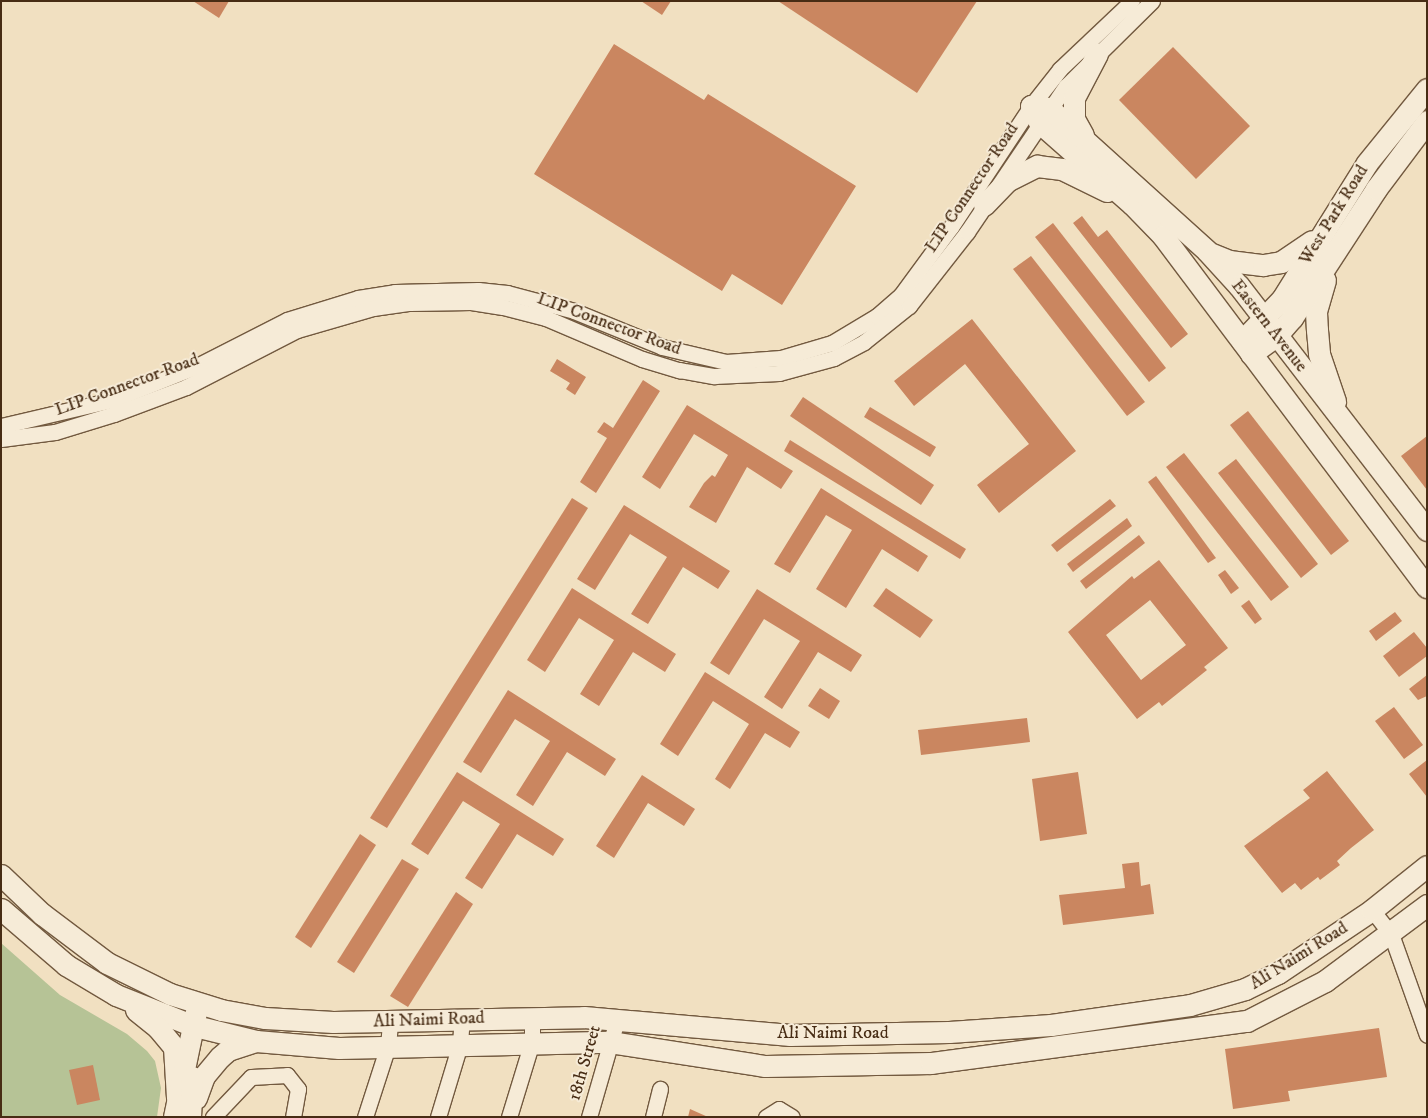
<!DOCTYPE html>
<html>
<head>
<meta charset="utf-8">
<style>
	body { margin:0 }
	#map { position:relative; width:1428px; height:1118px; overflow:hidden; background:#f1e0c1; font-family:"IM FELL DW Pica",serif }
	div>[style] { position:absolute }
	.green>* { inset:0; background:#b6c396 }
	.building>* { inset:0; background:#ca8660 }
	.roads { filter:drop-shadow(1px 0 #72593f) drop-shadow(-1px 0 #72593f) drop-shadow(0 1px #72593f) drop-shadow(0 -1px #72593f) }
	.minor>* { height:15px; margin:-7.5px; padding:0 7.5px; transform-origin:7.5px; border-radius:7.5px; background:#f6ebd7 }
	.secondary>* { height:21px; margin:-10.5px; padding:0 10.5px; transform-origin:10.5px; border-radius:10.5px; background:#f6ebd7 }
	span { translate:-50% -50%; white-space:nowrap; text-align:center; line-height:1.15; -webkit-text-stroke:4px #f6ebd7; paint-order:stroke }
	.street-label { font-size:18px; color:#472c14 }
	.frame { position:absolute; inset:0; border:2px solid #472c14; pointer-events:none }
</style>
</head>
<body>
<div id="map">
	<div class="green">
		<div style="clip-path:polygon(1px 943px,60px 995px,127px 1034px,147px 1051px,155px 1061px,161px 1088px,157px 1117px,1px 1117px)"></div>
	</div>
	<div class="building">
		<div style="clip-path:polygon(193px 1px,229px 1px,219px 18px)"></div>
		<div style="clip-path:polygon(641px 1px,671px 1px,662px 15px)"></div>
		<div style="clip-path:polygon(778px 1px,977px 1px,917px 93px)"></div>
		<div style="clip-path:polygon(614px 44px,704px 100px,708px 94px,856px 186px,782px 305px,732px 274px,722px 291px,534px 174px)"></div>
		<div style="clip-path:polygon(1173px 47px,1250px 126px,1196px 179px,1119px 100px)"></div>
		<div style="clip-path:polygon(1082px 216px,1098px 237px,1107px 230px,1188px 334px,1171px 348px,1073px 223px)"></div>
		<div style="clip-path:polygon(1053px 223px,1166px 368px,1149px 382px,1035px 237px)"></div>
		<div style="clip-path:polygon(1031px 256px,1145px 402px,1127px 416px,1013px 269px)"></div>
		<div style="clip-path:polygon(972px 319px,1076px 451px,999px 513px,977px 485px,1029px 444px,965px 364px,914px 406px,894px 381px)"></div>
		<div style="clip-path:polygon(557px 359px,586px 377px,575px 395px,566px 389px,570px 383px,550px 371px)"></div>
		<div style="clip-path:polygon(643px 380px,660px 391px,596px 493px,580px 482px,607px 438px,597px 432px,604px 422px,613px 428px)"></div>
		<div style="clip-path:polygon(803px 397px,934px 485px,921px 505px,790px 416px)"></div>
		<div style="clip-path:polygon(687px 405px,793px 471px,781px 489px,747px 467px,716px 523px,689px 507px,704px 483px,712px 475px,715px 477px,728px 455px,694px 434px,660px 489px,642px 477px)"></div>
		<div style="clip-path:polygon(870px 407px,936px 447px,930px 457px,864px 417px)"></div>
		<div style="clip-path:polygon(1248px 411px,1349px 541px,1331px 555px,1230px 425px)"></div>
		<div style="clip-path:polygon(1427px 436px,1427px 490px,1401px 456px)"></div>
		<div style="clip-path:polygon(790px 440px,966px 549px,960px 559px,784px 451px)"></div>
		<div style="clip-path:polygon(1184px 453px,1289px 587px,1271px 601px,1166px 467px)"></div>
		<div style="clip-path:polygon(1236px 459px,1318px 564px,1301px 578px,1218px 473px)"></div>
		<div style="clip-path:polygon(1156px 476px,1216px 558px,1208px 563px,1148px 482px)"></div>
		<div style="clip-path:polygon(821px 488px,928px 556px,918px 572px,882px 549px,846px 608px,816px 589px,852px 530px,826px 515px,790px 573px,774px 564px)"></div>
		<div style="clip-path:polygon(572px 498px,588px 508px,387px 828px,370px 818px)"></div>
		<div style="clip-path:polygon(1110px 499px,1116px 506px,1057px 552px,1051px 545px)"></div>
		<div style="clip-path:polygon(624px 505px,730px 571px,718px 589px,683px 567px,648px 624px,631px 614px,667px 557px,630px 534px,595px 590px,577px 579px)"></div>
		<div style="clip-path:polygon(1127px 518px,1132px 526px,1073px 572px,1067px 564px)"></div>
		<div style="clip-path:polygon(1139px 535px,1145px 543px,1086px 589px,1080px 581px)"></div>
		<div style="clip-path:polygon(evenodd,1159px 560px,1228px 648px,1204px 667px,1207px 670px,1162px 706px,1159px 702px,1137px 719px,1068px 632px,1132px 576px,1134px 579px,1159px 560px,1150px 600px,1186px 645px,1141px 680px,1106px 635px,1150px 600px)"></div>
		<div style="clip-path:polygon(1225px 570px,1239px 588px,1231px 594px,1218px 575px)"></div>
		<div style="clip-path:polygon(572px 588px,676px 654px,665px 672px,633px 652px,599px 706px,580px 694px,614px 640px,579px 618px,545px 672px,527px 660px)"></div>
		<div style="clip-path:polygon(886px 588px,933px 620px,920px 638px,873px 606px)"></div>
		<div style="clip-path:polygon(757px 589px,862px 655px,851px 672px,818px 652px,782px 709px,764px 697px,800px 641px,764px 619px,729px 675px,710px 663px)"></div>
		<div style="clip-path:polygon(1249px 600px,1262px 619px,1255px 624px,1241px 606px)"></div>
		<div style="clip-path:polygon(1395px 612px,1402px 621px,1376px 641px,1369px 631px)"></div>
		<div style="clip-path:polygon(1414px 632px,1427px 648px,1427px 656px,1399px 677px,1383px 656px)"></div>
		<div style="clip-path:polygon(705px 672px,800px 732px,790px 748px,765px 733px,730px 789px,715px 779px,749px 724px,713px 701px,678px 756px,660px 744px)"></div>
		<div style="clip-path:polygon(1427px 675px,1427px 696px,1418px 700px,1409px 689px)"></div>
		<div style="clip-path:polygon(820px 688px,840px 701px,829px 719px,808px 706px)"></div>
		<div style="clip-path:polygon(508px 690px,616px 759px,605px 776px,567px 752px,533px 806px,516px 795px,550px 741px,515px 719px,481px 773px,463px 762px)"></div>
		<div style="clip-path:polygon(1394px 707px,1423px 745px,1404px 759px,1375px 721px)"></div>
		<div style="clip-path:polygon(1027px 718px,1030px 742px,921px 755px,918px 730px)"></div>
		<div style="clip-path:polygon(1427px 760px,1427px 797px,1409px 774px)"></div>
		<div style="clip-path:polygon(1327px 771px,1374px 830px,1351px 848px,1337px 861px,1340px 865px,1320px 880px,1318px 877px,1301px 890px,1295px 883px,1282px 893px,1244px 846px,1310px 798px,1303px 790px)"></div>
		<div style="clip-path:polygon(457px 772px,564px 839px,553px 856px,517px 834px,482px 889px,465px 878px,500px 824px,463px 801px,428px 855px,411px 844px)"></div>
		<div style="clip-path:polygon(1078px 772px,1087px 834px,1040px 841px,1032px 779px)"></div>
		<div style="clip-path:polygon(642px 775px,695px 809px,684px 826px,648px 803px,614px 858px,596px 846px)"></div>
		<div style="clip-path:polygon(360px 834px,376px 845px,311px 948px,295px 937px)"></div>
		<div style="clip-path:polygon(402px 859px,419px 869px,354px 973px,337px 962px)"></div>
		<div style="clip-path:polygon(1139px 862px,1141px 886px,1150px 884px,1154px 914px,1063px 925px,1059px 895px,1125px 888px,1122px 864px)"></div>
		<div style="clip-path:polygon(456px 892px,473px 904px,408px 1007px,390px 996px)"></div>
		<div style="clip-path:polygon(1379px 1028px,1387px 1077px,1288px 1091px,1290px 1101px,1233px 1109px,1225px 1049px)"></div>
		<div style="clip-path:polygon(93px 1065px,100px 1100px,77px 1105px,69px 1070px)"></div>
		<div style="clip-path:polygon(690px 1109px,708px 1117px,688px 1117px)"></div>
	</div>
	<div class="roads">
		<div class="minor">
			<div style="left:1px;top:426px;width:114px;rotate:-13.2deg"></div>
			<div style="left:112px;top:400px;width:89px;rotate:-21.7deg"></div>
			<div style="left:195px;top:367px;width:103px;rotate:-27.1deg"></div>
			<div style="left:287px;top:320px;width:74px;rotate:-17.2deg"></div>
			<div style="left:358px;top:298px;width:37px;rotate:-9deg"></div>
			<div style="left:395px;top:292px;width:83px;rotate:-1.4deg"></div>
			<div style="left:478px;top:290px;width:29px;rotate:6deg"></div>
			<div style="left:507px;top:293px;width:69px;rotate:15deg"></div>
			<div style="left:574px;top:311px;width:95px;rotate:22.2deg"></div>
			<div style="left:662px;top:347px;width:66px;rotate:13.2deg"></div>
			<div style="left:726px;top:362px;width:55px;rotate:-4.2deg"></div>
			<div style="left:781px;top:358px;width:53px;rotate:-16.4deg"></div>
			<div style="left:832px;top:343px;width:52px;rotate:-31deg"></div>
			<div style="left:877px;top:316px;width:32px;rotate:-41deg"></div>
			<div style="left:901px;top:295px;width:84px;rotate:-53.7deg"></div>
			<div style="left:951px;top:227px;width:145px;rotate:-56.5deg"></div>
			<div style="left:1031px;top:106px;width:47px;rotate:-51.9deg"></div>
			<div style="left:1060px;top:69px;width:99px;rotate:-43.4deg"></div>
			<div style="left:1px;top:439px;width:54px;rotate:-7.4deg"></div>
			<div style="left:55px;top:432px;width:62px;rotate:-17deg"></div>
			<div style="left:114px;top:414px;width:77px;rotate:-20.6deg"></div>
			<div style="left:186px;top:387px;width:125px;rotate:-27.2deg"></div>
			<div style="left:297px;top:330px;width:79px;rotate:-16.1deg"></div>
			<div style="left:373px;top:308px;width:37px;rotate:-8deg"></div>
			<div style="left:410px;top:303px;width:61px;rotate:-0.9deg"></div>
			<div style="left:471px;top:302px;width:32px;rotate:9deg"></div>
			<div style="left:503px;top:307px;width:44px;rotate:14.3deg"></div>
			<div style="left:546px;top:318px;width:104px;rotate:23.1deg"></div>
			<div style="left:642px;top:359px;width:39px;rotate:17deg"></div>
			<div style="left:679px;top:370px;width:36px;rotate:10deg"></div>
			<div style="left:714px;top:376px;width:65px;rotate:-2.6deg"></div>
			<div style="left:779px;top:373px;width:57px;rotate:-15.3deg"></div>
			<div style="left:834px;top:358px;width:34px;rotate:-28deg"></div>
			<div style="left:864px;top:342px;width:58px;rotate:-38.7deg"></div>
			<div style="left:909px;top:306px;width:94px;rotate:-51.9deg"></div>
			<div style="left:967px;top:232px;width:176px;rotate:-55.9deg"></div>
			<div style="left:1066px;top:86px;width:121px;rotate:-44.7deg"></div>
			<div style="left:1372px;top:910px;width:31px;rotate:52deg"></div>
			<div style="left:1391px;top:934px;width:107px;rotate:70.4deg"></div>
			<div style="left:213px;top:1117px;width:55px;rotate:-46.5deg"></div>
			<div style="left:251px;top:1077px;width:36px;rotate:-3deg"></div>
			<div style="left:287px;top:1075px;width:18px;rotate:52deg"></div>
			<div style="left:298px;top:1089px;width:28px;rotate:100deg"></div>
			<div style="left:365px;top:1117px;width:75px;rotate:-72.1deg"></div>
			<div style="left:388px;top:1046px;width:25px;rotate:-85deg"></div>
			<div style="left:438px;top:1117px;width:76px;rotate:-73.2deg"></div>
			<div style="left:460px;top:1044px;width:26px;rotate:-86deg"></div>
			<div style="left:509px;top:1117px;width:78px;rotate:-73deg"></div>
			<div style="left:532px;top:1042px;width:25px;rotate:-90deg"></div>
			<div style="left:589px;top:1117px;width:101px;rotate:-73.9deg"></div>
			<div style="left:653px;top:1117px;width:29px;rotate:-76deg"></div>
			<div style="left:766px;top:1117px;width:15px;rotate:-32deg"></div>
			<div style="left:779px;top:1109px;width:15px;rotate:32deg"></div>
		</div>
		<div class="secondary">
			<div style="left:1031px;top:106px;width:18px;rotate:63deg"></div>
			<div style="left:1039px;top:122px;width:124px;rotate:41.4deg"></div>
			<div style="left:1132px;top:204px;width:45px;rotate:45.9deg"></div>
			<div style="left:1163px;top:236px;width:439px;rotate:53.1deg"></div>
			<div style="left:1031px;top:106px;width:18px;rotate:6deg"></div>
			<div style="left:1049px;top:108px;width:213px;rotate:42.1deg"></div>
			<div style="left:1207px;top:251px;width:47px;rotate:47.6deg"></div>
			<div style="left:1239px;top:286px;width:308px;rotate:52.4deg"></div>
			<div style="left:1083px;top:135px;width:18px;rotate:-119deg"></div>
			<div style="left:1074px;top:119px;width:21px;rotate:-90deg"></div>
			<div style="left:1074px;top:98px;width:50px;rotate:-62.4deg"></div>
			<div style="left:984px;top:205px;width:33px;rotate:-46deg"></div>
			<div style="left:1007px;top:181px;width:34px;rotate:-27deg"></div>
			<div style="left:1037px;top:166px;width:25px;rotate:7deg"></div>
			<div style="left:1062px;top:169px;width:50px;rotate:26.1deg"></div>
			<div style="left:1212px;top:254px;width:18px;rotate:22deg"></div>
			<div style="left:1229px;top:261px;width:34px;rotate:7deg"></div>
			<div style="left:1263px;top:265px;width:18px;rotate:-9deg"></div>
			<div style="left:1281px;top:262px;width:37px;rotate:-34deg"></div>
			<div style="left:1325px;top:280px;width:33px;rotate:106deg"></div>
			<div style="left:1316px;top:312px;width:18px;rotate:87deg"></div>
			<div style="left:1317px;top:330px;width:24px;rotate:85deg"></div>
			<div style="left:1319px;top:354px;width:50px;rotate:71.2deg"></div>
			<div style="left:1242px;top:341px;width:58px;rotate:-46.4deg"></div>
			<div style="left:1282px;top:299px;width:160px;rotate:-58deg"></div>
			<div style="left:1367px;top:163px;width:95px;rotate:-51deg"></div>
			<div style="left:1251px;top:354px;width:32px;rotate:-36deg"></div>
			<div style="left:1277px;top:335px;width:23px;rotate:-49deg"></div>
			<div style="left:1292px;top:318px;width:154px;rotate:-56.9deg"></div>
			<div style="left:1376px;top:189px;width:85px;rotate:-53.1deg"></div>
			<div style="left:1px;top:875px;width:57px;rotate:43.6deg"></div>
			<div style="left:42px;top:914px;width:81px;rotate:37deg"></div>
			<div style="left:107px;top:963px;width:70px;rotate:26.2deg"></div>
			<div style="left:170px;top:994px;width:53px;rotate:17.4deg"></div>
			<div style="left:221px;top:1010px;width:45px;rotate:10.3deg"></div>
			<div style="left:265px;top:1018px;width:68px;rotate:3.4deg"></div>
			<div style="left:333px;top:1022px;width:251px;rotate:-1.1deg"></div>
			<div style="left:584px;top:1017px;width:207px;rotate:5deg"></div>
			<div style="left:790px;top:1035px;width:159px;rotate:-1.1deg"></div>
			<div style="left:949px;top:1032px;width:102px;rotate:-3.9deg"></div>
			<div style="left:1051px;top:1025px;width:140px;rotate:-8.2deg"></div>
			<div style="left:1190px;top:1005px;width:57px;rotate:-16.2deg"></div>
			<div style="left:1245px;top:989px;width:37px;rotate:-26deg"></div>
			<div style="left:1278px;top:973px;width:113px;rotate:-33.8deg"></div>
			<div style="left:1372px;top:910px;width:70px;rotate:-38.7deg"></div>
			<div style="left:1px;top:909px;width:86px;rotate:40.7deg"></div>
			<div style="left:66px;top:965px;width:58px;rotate:31deg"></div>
			<div style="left:116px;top:995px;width:81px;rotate:21.8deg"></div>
			<div style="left:191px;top:1025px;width:67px;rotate:13.8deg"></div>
			<div style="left:256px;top:1041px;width:83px;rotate:4.8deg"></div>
			<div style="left:339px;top:1048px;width:271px;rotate:-1.3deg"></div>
			<div style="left:610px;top:1042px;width:157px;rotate:8.8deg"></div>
			<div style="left:765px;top:1066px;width:166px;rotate:-1deg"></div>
			<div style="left:931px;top:1063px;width:319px;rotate:-7.6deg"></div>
			<div style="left:1247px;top:1021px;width:88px;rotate:-27.1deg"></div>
			<div style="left:1325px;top:981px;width:127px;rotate:-36.7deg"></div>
			<div style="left:136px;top:1010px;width:28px;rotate:39deg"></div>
			<div style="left:158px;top:1028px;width:25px;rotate:50deg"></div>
			<div style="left:174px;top:1047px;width:51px;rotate:86.6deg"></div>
			<div style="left:196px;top:1098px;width:23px;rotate:-70deg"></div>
			<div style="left:204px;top:1076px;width:25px;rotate:-50deg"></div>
			<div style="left:220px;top:1057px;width:11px;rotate:-41deg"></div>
			<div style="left:228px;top:1050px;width:29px;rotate:-18deg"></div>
			<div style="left:174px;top:1117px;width:107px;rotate:-78.2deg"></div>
			<div style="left:190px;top:1117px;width:40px;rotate:-87.1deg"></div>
		</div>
	</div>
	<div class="street-label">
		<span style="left:972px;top:188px;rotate:-56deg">LIP Connector Road</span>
		<span style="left:1334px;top:215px;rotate:-58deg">West Park Road</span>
		<span style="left:609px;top:324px;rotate:20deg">LIP Connector Road</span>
		<span style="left:1269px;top:326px;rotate:52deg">Eastern Avenue</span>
		<span style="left:127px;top:385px;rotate:-20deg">LIP Connector Road</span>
		<span style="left:1299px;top:956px;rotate:-32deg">Ali Naimi Road</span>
		<span style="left:429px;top:1020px;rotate:-2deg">Ali Naimi Road</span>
		<span style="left:833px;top:1033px">Ali Naimi Road</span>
		<span style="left:585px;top:1063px;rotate:-74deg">18th Street</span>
	</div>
	<div class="frame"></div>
</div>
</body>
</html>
